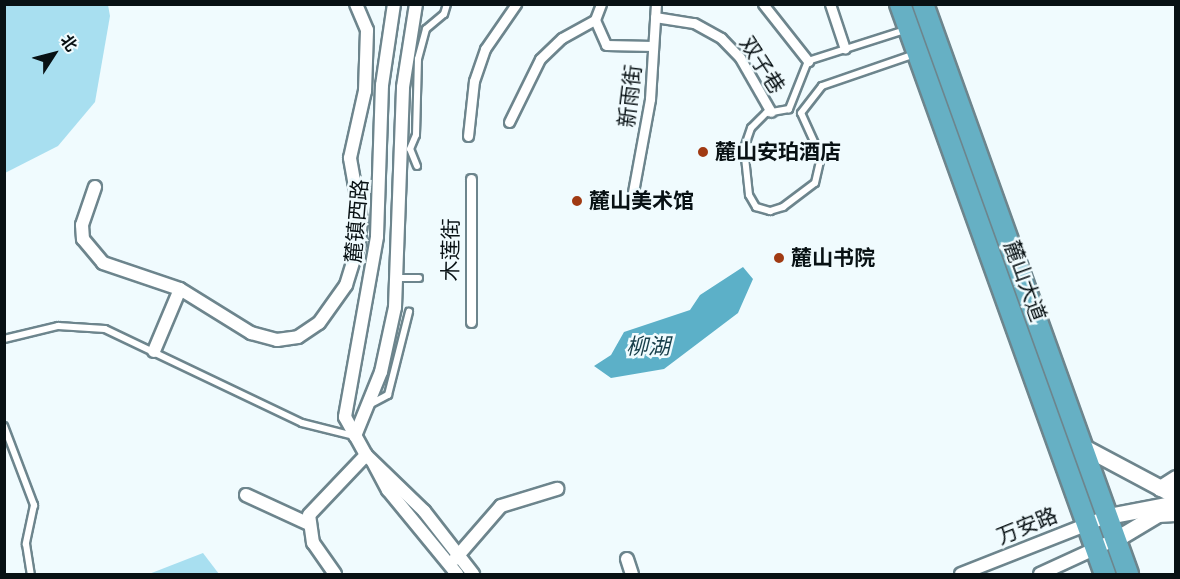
<!DOCTYPE html>
<html>
<head>
<meta charset="utf-8">
<style>
	body { margin:0 }
	#map { position:relative; width:1180px; height:579px; overflow:hidden; background:#f0fbfe; font-family:Karla,"Noto Sans SC",sans-serif }
	div>[style] { position:absolute }
	.green>* { inset:0; background:#a8dff0 }
	.water>* { inset:0; background:#5cb0c8 }
	.roads { filter:drop-shadow(2px 0 #6d858d) drop-shadow(-2px 0 #6d858d) drop-shadow(0 2px #6d858d) drop-shadow(0 -2px #6d858d) }
	.service>* { height:6px; margin:-3px; padding:0 3px; transform-origin:3px; border-radius:3px; background:#fff }
	.pedestrian>* { height:9px; margin:-4.5px; padding:0 4.5px; transform-origin:4.5px; border-radius:4.5px; background:#fff }
	.minor>* { height:12px; margin:-6px; padding:0 6px; transform-origin:6px; border-radius:6px; background:#fff }
	.tertiary>* { height:15px; margin:-7.5px; padding:0 7.5px; transform-origin:7.5px; border-radius:7.5px; background:#fff }
	.trunk>* { height:20px; margin:-10px; padding:0 10px; transform-origin:10px; border-radius:10px; background:#66b0c4 }
	.dots>* { width:16px; height:16px; translate:-50% -50%; box-sizing:border-box; border:3px solid #f0fbfe; border-radius:50% }
	span { translate:-50% -50%; white-space:nowrap; text-align:center; line-height:1.15; -webkit-text-stroke:5px #f0fbfe; paint-order:stroke }
	.street-label { font-size:21px; color:#081114 }
	.poi-label { font-size:21px; color:#081114; font-weight:700 }
	.left { translate:0 -50%; text-align:left }
	.water-label { font-size:22px; color:#183f4a; font-style:italic }
	.frame { position:absolute; inset:0; border:6px solid #081114; pointer-events:none }
	.north { position:absolute; left:24px; top:24px; width:60px; height:60px; -webkit-text-stroke:4px #f0fbfe; paint-order:stroke; rotate:54deg; font-size:16px; font-weight:700; line-height:24px; text-align:center; color:#081114 }
	.north::after { content:''; display:block; margin:auto; width:21px; height:27px; background:#081114; clip-path:polygon(50% 0,100% 100%,50% 72%,0 100%) }
</style>
</head>
<body>
<div id="map">
	<div class="green">
		<div style="clip-path:polygon(5px 4px,108px 5px,110px 16px,95px 102px,58px 146px,5px 173px)"></div>
		<div style="clip-path:polygon(203px 553px,219px 574px,149px 574px)"></div>
	</div>
	<div class="water">
		<div style="clip-path:polygon(743px 267px,753px 279px,738px 313px,664px 369px,611px 378px,594px 366px,611px 355px,624px 332px,690px 310px,700px 295px)"></div>
	</div>
	<div class="roads">
		<div class="service">
			<div style="left:905px;top:30px;width:102px;rotate:162.3deg"></div>
			<div style="left:808px;top:61px;width:52px;rotate:111.6deg"></div>
			<div style="left:789px;top:109px;width:23px;rotate:170deg"></div>
			<div style="left:766px;top:113px;width:21px;rotate:135deg"></div>
			<div style="left:751px;top:128px;width:21px;rotate:109deg"></div>
			<div style="left:744px;top:148px;width:47px;rotate:83.9deg"></div>
			<div style="left:749px;top:195px;width:14px;rotate:60deg"></div>
			<div style="left:756px;top:207px;width:15px;rotate:16deg"></div>
			<div style="left:770px;top:211px;width:14px;rotate:-17deg"></div>
			<div style="left:783px;top:207px;width:40px;rotate:-37deg"></div>
			<div style="left:815px;top:183px;width:27px;rotate:-77deg"></div>
			<div style="left:821px;top:157px;width:48px;rotate:-114.4deg"></div>
			<div style="left:801px;top:113px;width:34px;rotate:-52deg"></div>
			<div style="left:822px;top:86px;width:98px;rotate:-19deg"></div>
			<div style="left:417px;top:166px;width:18px;rotate:-112deg"></div>
			<div style="left:410px;top:149px;width:15px;rotate:-67deg"></div>
			<div style="left:416px;top:135px;width:76px;rotate:-88.5deg"></div>
			<div style="left:418px;top:59px;width:31px;rotate:-75deg"></div>
			<div style="left:426px;top:29px;width:23px;rotate:-40deg"></div>
			<div style="left:444px;top:14px;width:10px;rotate:-73deg"></div>
			<div style="left:398px;top:278px;width:21px"></div>
			<div style="left:4px;top:339px;width:56px;rotate:-13.5deg"></div>
			<div style="left:58px;top:326px;width:47px;rotate:3.7deg"></div>
			<div style="left:105px;top:329px;width:218px;rotate:25.5deg"></div>
			<div style="left:302px;top:423px;width:54px;rotate:14deg"></div>
			<div style="left:367px;top:406px;width:24px;rotate:-28deg"></div>
			<div style="left:388px;top:395px;width:86px;rotate:-75.8deg"></div>
			<div style="left:4px;top:426px;width:85px;rotate:69.2deg"></div>
			<div style="left:34px;top:505px;width:40px;rotate:102deg"></div>
			<div style="left:26px;top:544px;width:30px;rotate:81deg"></div>
		</div>
		<div class="pedestrian">
			<div style="left:601px;top:4px;width:17px;rotate:111deg"></div>
			<div style="left:595px;top:20px;width:27px;rotate:66deg"></div>
			<div style="left:606px;top:45px;width:47px;rotate:1.2deg"></div>
			<div style="left:763px;top:4px;width:73px;rotate:51.7deg"></div>
			<div style="left:830px;top:4px;width:47px;rotate:71.6deg"></div>
			<div style="left:655px;top:17px;width:39px;rotate:9deg"></div>
			<div style="left:694px;top:23px;width:31px;rotate:29deg"></div>
			<div style="left:721px;top:38px;width:28px;rotate:46deg"></div>
			<div style="left:740px;top:58px;width:62px;rotate:60.1deg"></div>
			<div style="left:509px;top:122px;width:70px;rotate:-63.8deg"></div>
			<div style="left:540px;top:59px;width:30px;rotate:-44deg"></div>
			<div style="left:562px;top:38px;width:38px;rotate:-29deg"></div>
			<div style="left:468px;top:136px;width:55px;rotate:-83.8deg"></div>
			<div style="left:474px;top:81px;width:34px;rotate:-71deg"></div>
			<div style="left:485px;top:49px;width:55px;rotate:-55.4deg"></div>
			<div style="left:633px;top:192px;width:95px;rotate:-79.6deg"></div>
			<div style="left:650px;top:99px;width:95px;rotate:-86.4deg"></div>
			<div style="left:471px;top:322px;width:143px;rotate:-90deg"></div>
		</div>
		<div class="minor">
			<div style="left:394px;top:4px;width:82px;rotate:98.4deg"></div>
			<div style="left:382px;top:85px;width:152px;rotate:91.9deg"></div>
			<div style="left:377px;top:237px;width:183px;rotate:100.1deg"></div>
			<div style="left:345px;top:417px;width:43px;rotate:61.1deg"></div>
			<div style="left:366px;top:455px;width:81px;rotate:44deg"></div>
			<div style="left:424px;top:511px;width:80px;rotate:52.1deg"></div>
			<div style="left:95px;top:187px;width:40px;rotate:108.9deg"></div>
			<div style="left:82px;top:225px;width:14px;rotate:86deg"></div>
			<div style="left:83px;top:239px;width:31px;rotate:50deg"></div>
			<div style="left:103px;top:263px;width:81px;rotate:18.7deg"></div>
			<div style="left:180px;top:289px;width:84px;rotate:31.8deg"></div>
			<div style="left:251px;top:333px;width:27px;rotate:15deg"></div>
			<div style="left:277px;top:340px;width:21px;rotate:-8deg"></div>
			<div style="left:298px;top:337px;width:25px;rotate:-34deg"></div>
			<div style="left:319px;top:323px;width:47px;rotate:-54.6deg"></div>
			<div style="left:346px;top:285px;width:44px;rotate:-72.8deg"></div>
			<div style="left:359px;top:243px;width:23px;rotate:-85deg"></div>
			<div style="left:361px;top:220px;width:63px;rotate:-100.1deg"></div>
			<div style="left:350px;top:158px;width:69px;rotate:-77.4deg"></div>
			<div style="left:365px;top:91px;width:61px;rotate:-88.1deg"></div>
			<div style="left:367px;top:30px;width:28px;rotate:-113deg"></div>
			<div style="left:154px;top:351px;width:67px;rotate:-67.2deg"></div>
			<div style="left:355px;top:436px;width:69px;rotate:-67.9deg"></div>
			<div style="left:381px;top:372px;width:66px;rotate:-77.8deg"></div>
			<div style="left:395px;top:307px;width:220px;rotate:-87.9deg"></div>
			<div style="left:403px;top:87px;width:84px;rotate:-81.1deg"></div>
			<div style="left:374px;top:464px;width:30px;rotate:62deg"></div>
			<div style="left:388px;top:490px;width:109px;rotate:50.6deg"></div>
			<div style="left:246px;top:495px;width:67px;rotate:24.7deg"></div>
			<div style="left:455px;top:559px;width:70px;rotate:-49deg"></div>
			<div style="left:501px;top:506px;width:59px;rotate:-16.9deg"></div>
			<div style="left:627px;top:559px;width:16px;rotate:72deg"></div>
			<div style="left:335px;top:574px;width:38px;rotate:-125deg"></div>
			<div style="left:313px;top:543px;width:28px;rotate:-98deg"></div>
			<div style="left:309px;top:515px;width:83px;rotate:-46.5deg"></div>
			<div style="left:961px;top:574px;width:158px;rotate:-21.5deg"></div>
			<div style="left:1040px;top:574px;width:84px;rotate:-24.7deg"></div>
		</div>
		<div class="tertiary">
			<div style="left:1082px;top:446px;width:106px;rotate:28deg"></div>
			<div style="left:1160px;top:488px;width:19px;rotate:-32deg"></div>
			<div style="left:1108px;top:516px;width:69px;rotate:-10.8deg"></div>
			<div style="left:1116px;top:539px;width:49px;rotate:-30.8deg"></div>
			<div style="left:1158px;top:514px;width:17px;rotate:-3deg"></div>
		</div>
		<div class="trunk">
			<div style="left:900px;top:4px;width:606px;rotate:70.22deg"></div>
			<div style="left:923px;top:4px;width:606px;rotate:70.22deg"></div>
		</div>
	</div>
	<div class="dots">
		<div style="left:703px;top:152px;background:#a03a13"></div>
		<div style="left:577px;top:201px;background:#a03a13"></div>
		<div style="left:779px;top:258px;background:#a03a13"></div>
	</div>
	<div class="street-label">
		<span style="left:762px;top:65px;rotate:57deg">双子巷</span>
		<span style="left:630px;top:96px;rotate:-83deg">新雨街</span>
		<span style="left:357px;top:221px;rotate:-85deg">麓镇西路</span>
		<span style="left:451px;top:250px;rotate:-89deg">木莲街</span>
		<span style="left:1025px;top:281px;rotate:70deg">麓山大道</span>
		<span style="left:1027px;top:526px;rotate:-22deg">万安路</span>
	</div>
	<div class="poi-label">
		<span class="left" style="left:715px;top:152px">麓山安珀酒店</span>
		<span class="left" style="left:589px;top:201px">麓山美术馆</span>
		<span class="left" style="left:791px;top:258px">麓山书院</span>
	</div>
	<div class="water-label">
		<span style="left:648px;top:348px">柳湖</span>
	</div>
	<div class="frame"></div>
	<div class="north">北</div>
</div>
</body>
</html>
